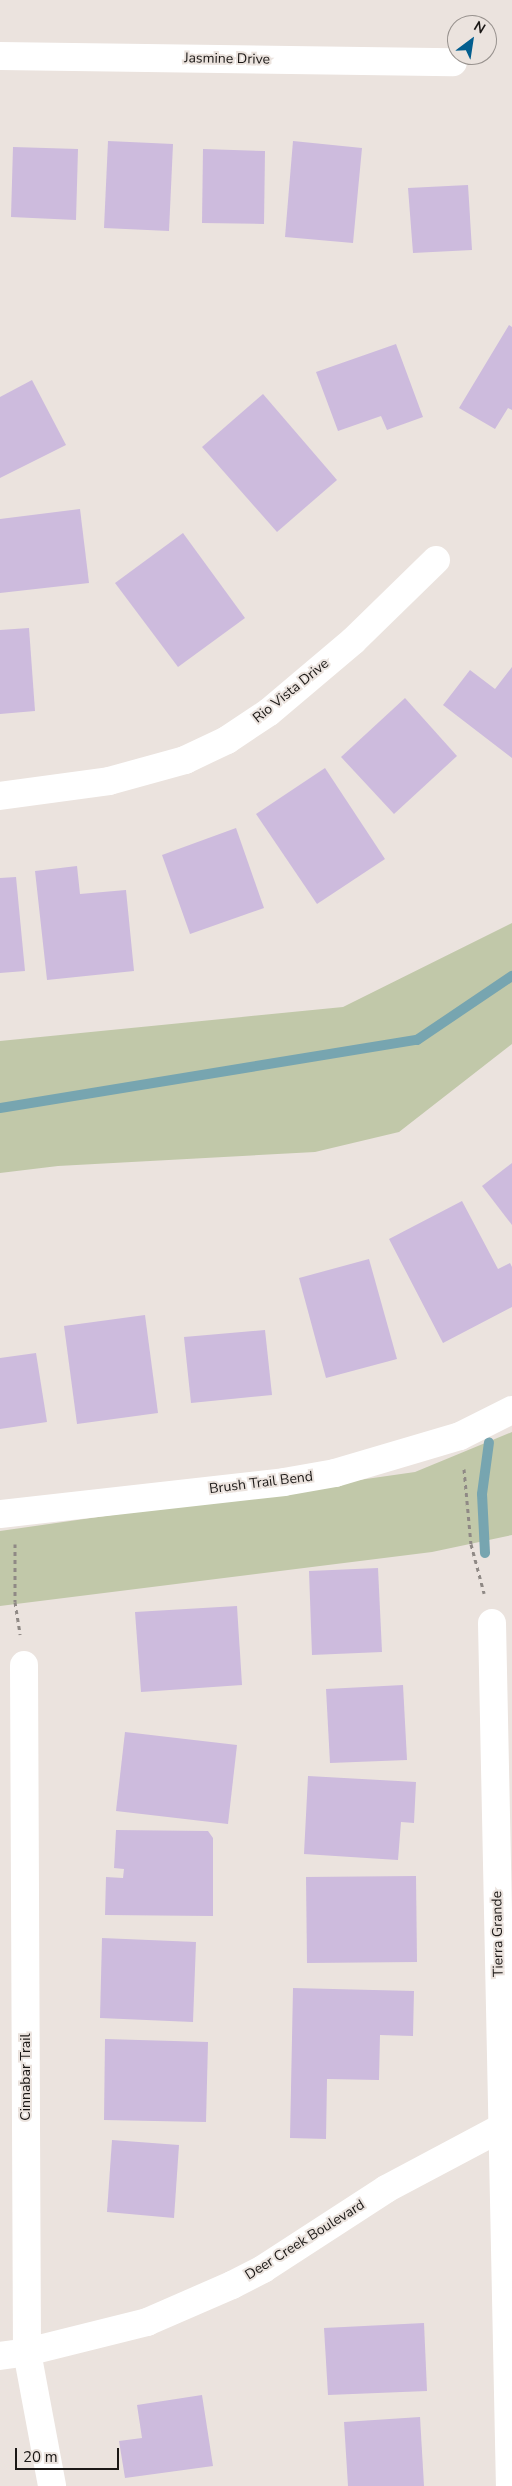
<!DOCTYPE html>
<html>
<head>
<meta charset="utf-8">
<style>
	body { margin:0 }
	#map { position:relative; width:512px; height:2486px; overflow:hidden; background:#ebe3de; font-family:"Nunito Sans",sans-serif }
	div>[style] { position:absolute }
	.green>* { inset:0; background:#c1c8a9 }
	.stream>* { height:10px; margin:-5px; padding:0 5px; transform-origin:5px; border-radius:5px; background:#77a5b0 }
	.building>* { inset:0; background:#cdbbdd }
	.path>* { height:3px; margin-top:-1.5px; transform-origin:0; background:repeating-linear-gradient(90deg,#8f8985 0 4px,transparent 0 8px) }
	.minor>* { height:28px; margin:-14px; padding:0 14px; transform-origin:14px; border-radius:14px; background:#fff }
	span { translate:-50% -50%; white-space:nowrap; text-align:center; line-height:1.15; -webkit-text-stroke:4px #ebe3de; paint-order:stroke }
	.street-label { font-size:14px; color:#1b1816 }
	.north { position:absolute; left:447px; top:15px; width:50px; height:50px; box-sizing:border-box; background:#ebe3de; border:1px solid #98928e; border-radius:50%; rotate:31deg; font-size:14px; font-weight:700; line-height:20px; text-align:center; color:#1b1816 }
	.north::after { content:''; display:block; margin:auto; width:18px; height:22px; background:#035e8f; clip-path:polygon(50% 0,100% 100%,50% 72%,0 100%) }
	.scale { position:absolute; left:15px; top:2448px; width:104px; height:22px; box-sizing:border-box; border:2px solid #1b1816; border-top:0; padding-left:6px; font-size:15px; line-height:18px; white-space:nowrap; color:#1b1816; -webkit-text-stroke:4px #ebe3de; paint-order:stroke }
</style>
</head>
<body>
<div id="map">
	<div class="green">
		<div style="clip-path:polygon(512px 923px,512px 1044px,399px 1132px,315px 1152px,58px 1166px,0 1173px,0 1041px,343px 1007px)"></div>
		<div style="clip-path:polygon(512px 1432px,512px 1535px,432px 1552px,0 1606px,0 1531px,415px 1472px)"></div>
	</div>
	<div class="stream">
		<div style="left:0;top:1108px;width:423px;rotate:-9.3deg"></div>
		<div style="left:417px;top:1040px;width:115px;rotate:-34deg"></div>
		<div style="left:485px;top:1553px;width:59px;rotate:-92.9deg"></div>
		<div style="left:482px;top:1494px;width:52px;rotate:-82.3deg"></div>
	</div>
	<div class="building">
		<div style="clip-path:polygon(108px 141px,173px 144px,169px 231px,104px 228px)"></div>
		<div style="clip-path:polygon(293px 141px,362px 148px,353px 243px,285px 237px)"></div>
		<div style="clip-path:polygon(13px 147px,78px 149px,76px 220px,11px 217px)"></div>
		<div style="clip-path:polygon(203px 149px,265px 151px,264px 224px,202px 223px)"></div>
		<div style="clip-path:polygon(468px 185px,472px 250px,413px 253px,408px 188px)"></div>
		<div style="clip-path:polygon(509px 325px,512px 327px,512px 410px,508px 408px,495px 429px,459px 408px)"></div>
		<div style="clip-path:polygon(396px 344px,423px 417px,387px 430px,381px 416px,338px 431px,316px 372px)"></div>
		<div style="clip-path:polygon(32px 380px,66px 445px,0 478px,0 397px)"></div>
		<div style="clip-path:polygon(263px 394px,337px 480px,277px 532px,202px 447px)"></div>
		<div style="clip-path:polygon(80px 509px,89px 583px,0 593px,0 519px)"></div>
		<div style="clip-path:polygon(183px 533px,245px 618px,178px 667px,115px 583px)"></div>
		<div style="clip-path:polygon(29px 628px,35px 711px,0 714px,0 630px)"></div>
		<div style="clip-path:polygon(512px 667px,512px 758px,443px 705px,470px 670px,495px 689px)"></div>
		<div style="clip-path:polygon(405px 698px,457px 756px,394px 814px,341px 757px)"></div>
		<div style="clip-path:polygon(325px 768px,385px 859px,317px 904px,256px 814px)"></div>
		<div style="clip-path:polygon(236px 828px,264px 908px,190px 934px,162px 855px)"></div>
		<div style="clip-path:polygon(77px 866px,80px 894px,126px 890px,134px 971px,47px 980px,35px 871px)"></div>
		<div style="clip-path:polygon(16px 877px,25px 971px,0 973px,0 878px)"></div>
		<div style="clip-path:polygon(512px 1163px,512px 1225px,482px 1186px)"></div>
		<div style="clip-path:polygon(462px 1201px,498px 1269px,510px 1263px,512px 1267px,512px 1307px,443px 1343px,389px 1239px)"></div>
		<div style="clip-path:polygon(369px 1259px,397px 1359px,326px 1378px,299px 1278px)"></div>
		<div style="clip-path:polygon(145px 1315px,158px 1413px,77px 1424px,64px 1326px)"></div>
		<div style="clip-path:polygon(265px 1330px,272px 1395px,191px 1403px,184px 1337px)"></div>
		<div style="clip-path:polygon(36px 1353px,47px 1422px,0 1429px,0 1358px)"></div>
		<div style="clip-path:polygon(378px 1568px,382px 1652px,312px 1655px,309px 1571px)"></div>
		<div style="clip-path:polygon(237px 1606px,242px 1685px,141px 1692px,135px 1612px)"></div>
		<div style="clip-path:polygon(403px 1685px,407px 1760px,330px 1763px,326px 1689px)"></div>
		<div style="clip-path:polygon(125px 1732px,237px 1745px,228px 1824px,116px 1811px)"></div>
		<div style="clip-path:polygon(308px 1776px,416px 1782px,414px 1823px,401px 1822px,398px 1860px,304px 1854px)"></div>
		<div style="clip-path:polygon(116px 1830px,208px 1831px,213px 1838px,213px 1916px,105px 1915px,106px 1877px,123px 1878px,124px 1869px,114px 1868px)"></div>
		<div style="clip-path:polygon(416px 1876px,417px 1962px,307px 1963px,306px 1877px)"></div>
		<div style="clip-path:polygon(102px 1938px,196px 1942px,193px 2022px,100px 2018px)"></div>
		<div style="clip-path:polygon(293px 1988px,414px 1991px,413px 2036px,380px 2035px,379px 2080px,327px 2079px,326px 2139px,290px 2138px)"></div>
		<div style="clip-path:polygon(105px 2039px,208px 2042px,206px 2122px,104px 2120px)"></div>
		<div style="clip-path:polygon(112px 2140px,179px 2145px,174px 2218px,107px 2212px)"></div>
		<div style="clip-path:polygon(424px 2323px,427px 2391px,328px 2395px,324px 2328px)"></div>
		<div style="clip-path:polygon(202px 2395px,213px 2466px,125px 2478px,119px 2441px,142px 2438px,137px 2405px)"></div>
		<div style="clip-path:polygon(420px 2417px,424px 2486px,348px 2486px,344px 2422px)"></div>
	</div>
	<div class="path">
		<div style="left:464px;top:1469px;width:75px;rotate:84.7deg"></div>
		<div style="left:471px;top:1544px;width:51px;rotate:75.1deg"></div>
		<div style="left:15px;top:1544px;width:58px;rotate:90deg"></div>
		<div style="left:15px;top:1602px;width:33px;rotate:81deg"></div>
	</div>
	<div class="minor">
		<div style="left:0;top:56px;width:453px;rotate:0.8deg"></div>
		<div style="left:0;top:796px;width:110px;rotate:-7.8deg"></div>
		<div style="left:109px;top:781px;width:79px;rotate:-15.4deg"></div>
		<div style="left:185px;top:760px;width:47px;rotate:-25.5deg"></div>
		<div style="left:227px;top:740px;width:50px;rotate:-33.7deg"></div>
		<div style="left:269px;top:712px;width:110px;rotate:-40.2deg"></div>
		<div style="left:353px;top:641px;width:116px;rotate:-44.3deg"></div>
		<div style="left:0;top:1514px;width:286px;rotate:-6.4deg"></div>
		<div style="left:284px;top:1482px;width:52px;rotate:-10deg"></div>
		<div style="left:335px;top:1473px;width:130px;rotate:-16.5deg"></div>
		<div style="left:460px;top:1436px;width:58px;rotate:-26.6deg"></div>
		<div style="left:492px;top:1623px;width:863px;rotate:88.81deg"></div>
		<div style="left:24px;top:1665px;width:687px;rotate:89.75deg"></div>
		<div style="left:27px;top:2352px;width:136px;rotate:79.4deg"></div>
		<div style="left:0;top:2356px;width:27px;rotate:-8deg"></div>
		<div style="left:27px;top:2352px;width:124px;rotate:-14deg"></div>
		<div style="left:147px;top:2322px;width:93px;rotate:-23.5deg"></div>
		<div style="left:232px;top:2285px;width:35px;rotate:-27deg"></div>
		<div style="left:263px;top:2269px;width:147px;rotate:-33deg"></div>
		<div style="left:386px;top:2189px;width:143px;rotate:-28deg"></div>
	</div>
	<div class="street-label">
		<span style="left:227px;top:59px;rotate:1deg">Jasmine Drive</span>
		<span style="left:291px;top:691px;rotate:-39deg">Rio Vista Drive</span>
		<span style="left:261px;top:1483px;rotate:-7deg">Brush Trail Bend</span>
		<span style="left:498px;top:1934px;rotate:-91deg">Tierra Grande</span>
		<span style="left:26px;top:2077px;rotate:-90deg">Cinnabar Trail</span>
		<span style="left:305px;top:2240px;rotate:-32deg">Deer Creek Boulevard</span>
	</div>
	<div class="north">N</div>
	<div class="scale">20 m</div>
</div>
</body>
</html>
